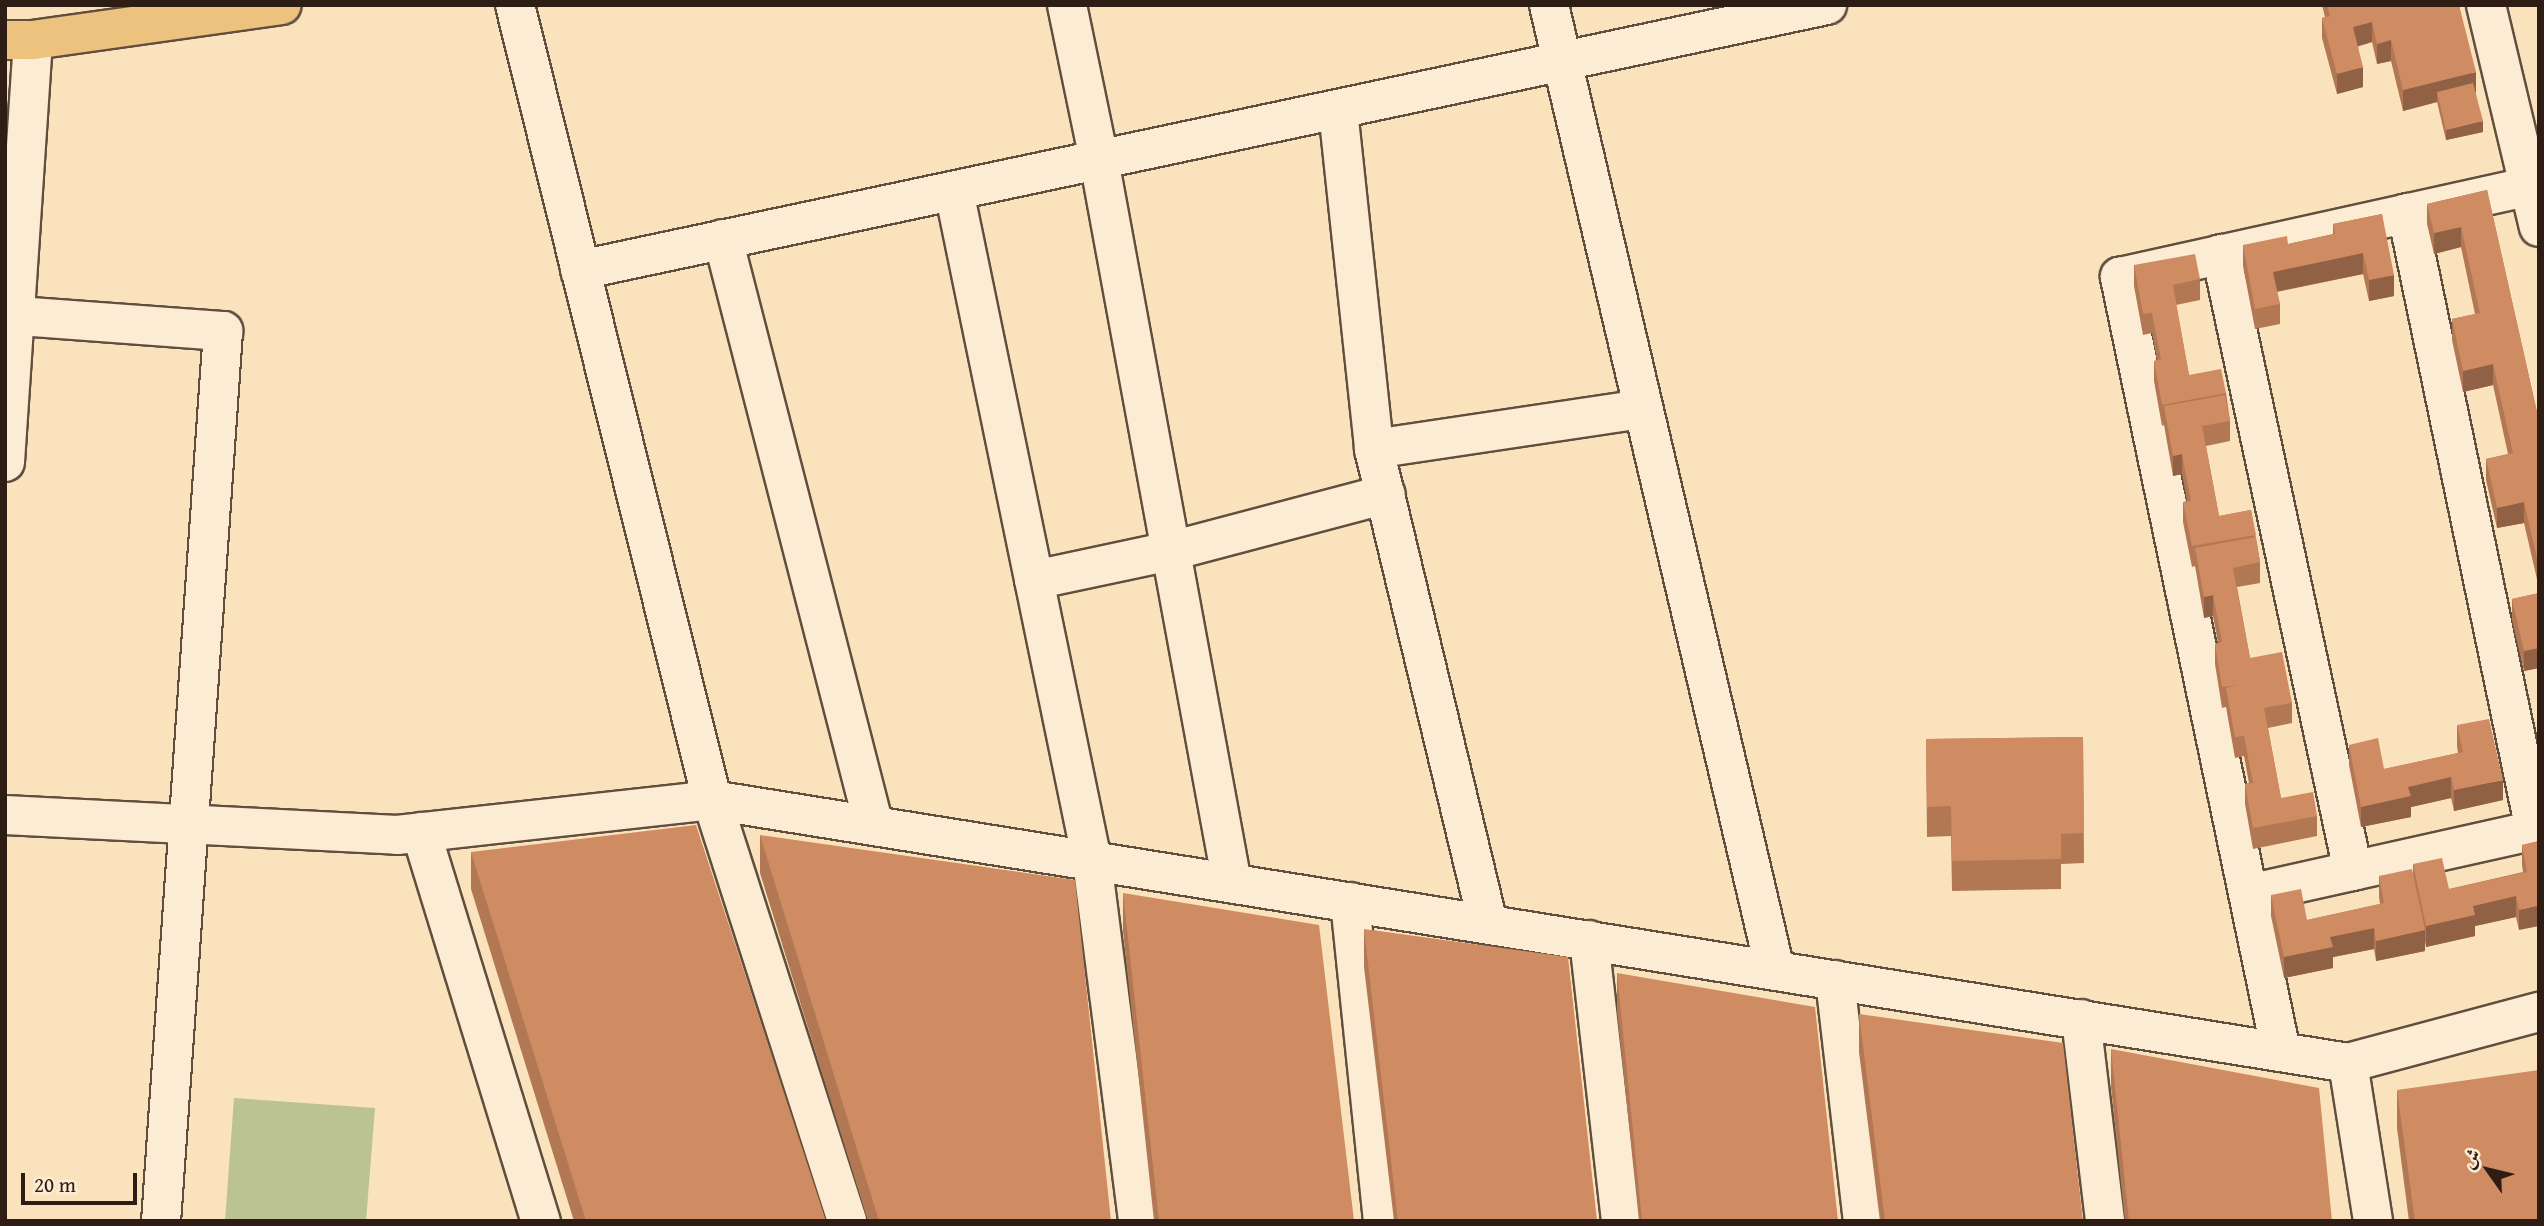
<!DOCTYPE html>
<html>
<head>
<meta charset="utf-8">
<style>
	body { margin:0 }
	#map { position:relative; width:2544px; height:1226px; overflow:hidden; background:#fae2bc; font-family:"Gentium Book Plus",Amiri,serif }
	div>[style] { position:absolute }
	.green>* { inset:0; background:#bcc392 }
	.roads { filter:drop-shadow(2px 0 #604e3e) drop-shadow(-2px 0 #604e3e) drop-shadow(0 2px #604e3e) drop-shadow(0 -2px #604e3e) }
	.street>* { height:38px; margin:-19px; padding:0 19px; transform-origin:19px; border-radius:19px; background:#fcecd3 }
	.primary>* { height:38px; margin:-19px; padding:0 19px; transform-origin:19px; border-radius:19px; background:#edc17e }
	.wall>* { inset:0; background:#b27854 }
	.shaded-wall>* { inset:0; background:#916145 }
	.building>* { inset:0; background:#cf8b62 }
	span { translate:-50% -50%; white-space:nowrap; text-align:center; line-height:1.15; -webkit-text-stroke:5px #fcecd3; paint-order:stroke }
	.frame { position:absolute; inset:0; border:7px solid #2d1d14; pointer-events:none }
	.north { position:absolute; left:2453px; top:1135px; width:70px; height:70px; -webkit-text-stroke:5px #fcecd3; paint-order:stroke; rotate:304deg; font-size:19px; font-weight:700; line-height:28px; text-align:center; color:#2d1d14 }
	.north::after { content:''; display:block; margin:auto; width:24px; height:32px; background:#2d1d14; clip-path:polygon(50% 0,100% 100%,50% 72%,0 100%) }
	.scale { position:absolute; left:21px; top:1173px; width:116px; height:32px; box-sizing:border-box; border:4px solid #2d1d14; border-top:0; padding-left:9px; font-size:21px; line-height:24px; white-space:nowrap; color:#2d1d14; -webkit-text-stroke:5px #fcecd3; paint-order:stroke }
</style>
</head>
<body>
<div id="map">
	<div class="green">
		<div style="clip-path:polygon(234px 1098px,375px 1108px,366px 1221px,225px 1221px)"></div>
	</div>
	<div class="roads">
		<div class="street">
			<div style="left:515px;top:5px;width:819px;rotate:76.08deg"></div>
			<div style="left:712px;top:800px;width:442px;rotate:72.2deg"></div>
			<div style="left:1067px;top:5px;width:158px;rotate:78.3deg"></div>
			<div style="left:1099px;top:160px;width:735px;rotate:79.58deg"></div>
			<div style="left:1549px;top:5px;width:991px;rotate:76.82deg"></div>
			<div style="left:2486px;top:5px;width:228px;rotate:76.6deg"></div>
			<div style="left:1338px;top:110px;width:341px;rotate:83.9deg"></div>
			<div style="left:1374px;top:449px;width:488px;rotate:76.5deg"></div>
			<div style="left:954px;top:191px;width:684px;rotate:78.36deg"></div>
			<div style="left:1092px;top:861px;width:363px;rotate:82.7deg"></div>
			<div style="left:2407px;top:213px;width:630px;rotate:78.28deg"></div>
			<div style="left:723px;top:239px;width:606px;rotate:75.57deg"></div>
			<div style="left:2221px;top:254px;width:631px;rotate:77.92deg"></div>
			<div style="left:580px;top:270px;width:1275px;rotate:-12deg"></div>
			<div style="left:5px;top:315px;width:219px;rotate:4.2deg"></div>
			<div style="left:223px;top:331px;width:892px;rotate:93.98deg"></div>
			<div style="left:1374px;top:449px;width:272px;rotate:-8.5deg"></div>
			<div style="left:5px;top:462px;width:423px;rotate:-86.2deg"></div>
			<div style="left:1034px;top:580px;width:140px;rotate:-12deg"></div>
			<div style="left:1171px;top:551px;width:222px;rotate:-14.8deg"></div>
			<div style="left:5px;top:815px;width:393px;rotate:2.9deg"></div>
			<div style="left:397px;top:835px;width:317px;rotate:-6.3deg"></div>
			<div style="left:712px;top:800px;width:1657px;rotate:9.13deg"></div>
			<div style="left:2348px;top:1063px;width:198px;rotate:-15deg"></div>
			<div style="left:421px;top:832px;width:407px;rotate:72.9deg"></div>
			<div style="left:2249px;top:894px;width:297px;rotate:-12.6deg"></div>
			<div style="left:1350px;top:902px;width:321px;rotate:84.1deg"></div>
			<div style="left:1589px;top:940px;width:283px;rotate:83.5deg"></div>
			<div style="left:1835px;top:980px;width:243px;rotate:83.4deg"></div>
			<div style="left:2081px;top:1019px;width:203px;rotate:83.2deg"></div>
			<div style="left:2281px;top:1052px;width:792px;rotate:-101.74deg"></div>
			<div style="left:2120px;top:277px;width:419px;rotate:-12.5deg"></div>
			<div style="left:2348px;top:1063px;width:160px;rotate:81deg"></div>
		</div>
		<div class="primary">
			<div style="left:5px;top:40px;width:28px"></div>
			<div style="left:33px;top:40px;width:251px;rotate:-8deg"></div>
		</div>
	</div>
	<div class="wall">
		<div style="clip-path:polygon(2322px 5px,2459px 5px,2476px 93px,2475px 93px,2483px 132px,2446px 140px,2437px 102px,2403px 111px,2391px 61px,2377px 64px,2372px 42px,2358px 46px,2363px 87px,2337px 94px,2322px 38px,2322px 18px,2325px 17px)"></div>
		<div style="clip-path:polygon(2487px 190px,2539px 421px,2539px 588px,2524px 523px,2497px 528px,2486px 480px,2486px 459px,2508px 454px,2493px 385px,2463px 392px,2452px 340px,2452px 319px,2475px 314px,2461px 247px,2434px 254px,2427px 224px,2427px 204px)"></div>
		<div style="clip-path:polygon(2382px 214px,2394px 296px,2369px 301px,2363px 274px,2277px 292px,2280px 304px,2280px 324px,2255px 329px,2243px 266px,2243px 245px,2288px 244px,2333px 234px,2333px 224px)"></div>
		<div style="clip-path:polygon(2134px 265px,2200px 279px,2200px 300px,2176px 305px,2189px 375px,2226px 393px,2230px 421px,2230px 441px,2206px 446px,2219px 516px,2251px 510px,2260px 562px,2260px 583px,2237px 587px,2250px 658px,2292px 703px,2292px 723px,2268px 728px,2281px 798px,2317px 816px,2317px 836px,2253px 849px,2245px 804px,2245px 784px,2249px 783px,2244px 756px,2235px 758px,2226px 707px,2222px 708px,2215px 664px,2215px 644px,2218px 643px,2213px 616px,2204px 618px,2195px 566px,2192px 567px,2183px 522px,2183px 502px,2187px 501px,2182px 474px,2173px 476px,2164px 425px,2162px 426px,2154px 381px,2154px 361px,2157px 360px,2152px 333px,2143px 335px,2134px 286px)"></div>
		<div style="clip-path:polygon(2539px 593px,2539px 668px,2524px 671px,2512px 620px,2512px 599px)"></div>
		<div style="clip-path:polygon(2457px 725px,2503px 800px,2454px 811px,2451px 798px,2411px 807px,2411px 817px,2361px 827px,2349px 765px,2349px 745px,2384px 769px,2458px 753px,2457px 746px)"></div>
		<div style="clip-path:polygon(2083px 737px,2084px 863px,2061px 864px,2061px 889px,1952px 891px,1951px 836px,1927px 837px,1926px 739px)"></div>
		<div style="clip-path:polygon(760px 835px,1111px 1221px,868px 1221px,760px 873px)"></div>
		<div style="clip-path:polygon(2539px 841px,2519px 930px,2516px 917px,2475px 926px,2475px 936px,2426px 947px,2425px 941px,2425px 951px,2376px 961px,2374px 949px,2333px 957px,2333px 968px,2284px 978px,2271px 916px,2271px 895px,2307px 920px,2380px 904px,2379px 897px,2379px 876px,2413px 874px,2413px 864px,2449px 889px,2523px 872px,2522px 865px,2522px 845px)"></div>
		<div style="clip-path:polygon(471px 852px,826px 1221px,574px 1221px,471px 889px)"></div>
		<div style="clip-path:polygon(1123px 893px,1354px 1221px,1154px 1221px,1123px 931px)"></div>
		<div style="clip-path:polygon(1364px 929px,1597px 1221px,1394px 1221px,1364px 967px)"></div>
		<div style="clip-path:polygon(1617px 973px,1838px 1221px,1639px 1221px,1617px 1011px)"></div>
		<div style="clip-path:polygon(1859px 1014px,2083px 1221px,1880px 1221px,1859px 1052px)"></div>
		<div style="clip-path:polygon(2111px 1049px,2332px 1221px,2125px 1221px,2111px 1087px)"></div>
		<div style="clip-path:polygon(2397px 1090px,2539px 1221px,2409px 1221px,2397px 1128px)"></div>
	</div>
	<div class="shaded-wall">
		<div style="clip-path:polygon(2372px 22px,2372px 42px,2353px 48px,2353px 27px)"></div>
		<div style="clip-path:polygon(2391px 40px,2391px 61px,2377px 64px,2377px 44px)"></div>
		<div style="clip-path:polygon(2363px 67px,2363px 87px,2337px 94px,2337px 74px)"></div>
		<div style="clip-path:polygon(2476px 72px,2476px 93px,2440px 102px,2437px 92px,2437px 102px,2403px 111px,2403px 90px)"></div>
		<div style="clip-path:polygon(2483px 121px,2483px 132px,2446px 140px,2446px 130px)"></div>
		<div style="clip-path:polygon(2461px 227px,2461px 247px,2434px 254px,2434px 233px)"></div>
		<div style="clip-path:polygon(2363px 253px,2363px 274px,2273px 292px,2273px 272px)"></div>
		<div style="clip-path:polygon(2394px 275px,2394px 296px,2369px 301px,2369px 280px)"></div>
		<div style="clip-path:polygon(2493px 364px,2493px 385px,2463px 392px,2463px 371px)"></div>
		<div style="clip-path:polygon(2182px 454px,2182px 474px,2173px 476px,2173px 456px)"></div>
		<div style="clip-path:polygon(2524px 502px,2524px 523px,2497px 528px,2497px 508px)"></div>
		<div style="clip-path:polygon(2213px 595px,2213px 616px,2204px 618px,2204px 597px)"></div>
		<div style="clip-path:polygon(2539px 648px,2539px 668px,2524px 671px,2524px 651px)"></div>
		<div style="clip-path:polygon(2451px 777px,2451px 798px,2411px 807px,2411px 817px,2361px 827px,2361px 807px,2408px 787px)"></div>
		<div style="clip-path:polygon(2503px 780px,2503px 800px,2454px 811px,2454px 790px)"></div>
		<div style="clip-path:polygon(2516px 896px,2516px 917px,2475px 926px,2475px 936px,2426px 947px,2426px 926px,2473px 906px)"></div>
		<div style="clip-path:polygon(2539px 905px,2539px 926px,2519px 930px,2519px 910px)"></div>
		<div style="clip-path:polygon(2374px 928px,2374px 949px,2333px 957px,2333px 968px,2284px 978px,2284px 957px,2330px 937px)"></div>
		<div style="clip-path:polygon(2425px 930px,2425px 951px,2376px 961px,2376px 941px)"></div>
	</div>
	<div class="building">
		<div style="clip-path:polygon(2327px 5px,2459px 5px,2476px 72px,2403px 90px,2391px 40px,2377px 44px,2372px 22px,2353px 27px,2363px 67px,2337px 74px,2322px 18px,2330px 16px)"></div>
		<div style="clip-path:polygon(2473px 83px,2483px 121px,2446px 130px,2437px 92px)"></div>
		<div style="clip-path:polygon(2487px 190px,2539px 421px,2539px 567px,2524px 502px,2497px 508px,2486px 459px,2513px 453px,2493px 364px,2463px 371px,2452px 319px,2480px 313px,2461px 227px,2434px 233px,2427px 204px)"></div>
		<div style="clip-path:polygon(2382px 214px,2394px 275px,2369px 280px,2363px 253px,2273px 272px,2280px 304px,2255px 309px,2243px 245px,2287px 236px,2288px 244px,2335px 234px,2333px 224px)"></div>
		<div style="clip-path:polygon(2195px 254px,2200px 279px,2173px 285px,2189px 375px,2221px 369px,2226px 393px,2162px 405px,2154px 361px,2161px 359px,2152px 313px,2143px 314px,2134px 265px)"></div>
		<div style="clip-path:polygon(2225px 395px,2230px 421px,2202px 426px,2219px 516px,2251px 510px,2256px 535px,2192px 546px,2183px 502px,2191px 501px,2182px 454px,2173px 456px,2164px 406px)"></div>
		<div style="clip-path:polygon(2256px 537px,2260px 562px,2233px 568px,2250px 658px,2282px 652px,2292px 703px,2264px 708px,2281px 798px,2313px 792px,2317px 816px,2253px 828px,2245px 784px,2253px 783px,2244px 736px,2235px 737px,2226px 688px,2237px 685px,2222px 687px,2215px 644px,2222px 642px,2213px 595px,2204px 597px,2195px 548px)"></div>
		<div style="clip-path:polygon(2539px 593px,2539px 648px,2524px 651px,2512px 599px)"></div>
		<div style="clip-path:polygon(2489px 719px,2503px 780px,2454px 790px,2451px 777px,2408px 787px,2411px 796px,2361px 807px,2349px 745px,2378px 738px,2384px 769px,2463px 752px,2457px 725px)"></div>
		<div style="clip-path:polygon(2083px 737px,2084px 833px,2061px 834px,2061px 859px,1952px 861px,1951px 806px,1927px 807px,1926px 739px)"></div>
		<div style="clip-path:polygon(696px 825px,826px 1221px,586px 1221px,471px 852px)"></div>
		<div style="clip-path:polygon(760px 835px,1075px 880px,1111px 1221px,879px 1221px)"></div>
		<div style="clip-path:polygon(2539px 841px,2539px 905px,2519px 910px,2516px 896px,2473px 906px,2475px 915px,2426px 926px,2413px 864px,2442px 858px,2449px 889px,2527px 872px,2522px 845px)"></div>
		<div style="clip-path:polygon(2412px 869px,2425px 930px,2376px 941px,2374px 928px,2330px 937px,2333px 947px,2284px 957px,2271px 895px,2301px 889px,2307px 920px,2384px 903px,2379px 876px)"></div>
		<div style="clip-path:polygon(1123px 893px,1319px 925px,1354px 1221px,1159px 1221px)"></div>
		<div style="clip-path:polygon(1364px 929px,1568px 957px,1597px 1221px,1398px 1221px)"></div>
		<div style="clip-path:polygon(1617px 973px,1815px 1007px,1838px 1221px,1642px 1221px)"></div>
		<div style="clip-path:polygon(1859px 1014px,2063px 1043px,2083px 1221px,1885px 1221px)"></div>
		<div style="clip-path:polygon(2111px 1049px,2319px 1088px,2332px 1221px,2129px 1221px)"></div>
		<div style="clip-path:polygon(2539px 1070px,2539px 1221px,2415px 1221px,2397px 1090px)"></div>
	</div>
	<div class="frame"></div>
	<div class="north">ش</div>
	<div class="scale">20 m</div>
</div>
</body>
</html>
